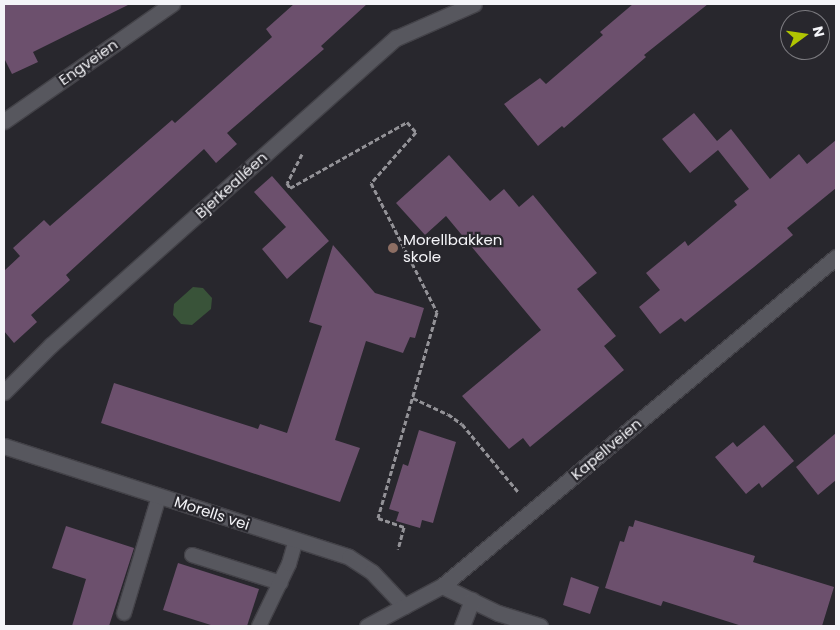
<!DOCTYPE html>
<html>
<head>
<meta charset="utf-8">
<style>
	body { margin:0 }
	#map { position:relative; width:840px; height:630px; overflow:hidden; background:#28272d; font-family:Poppins,sans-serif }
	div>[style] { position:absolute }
	.green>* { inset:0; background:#395339 }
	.building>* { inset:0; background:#6c506d }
	.path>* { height:3px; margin-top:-1.5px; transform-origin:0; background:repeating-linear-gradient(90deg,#939297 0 5px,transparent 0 7.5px) }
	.roads { filter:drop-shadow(1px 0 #434248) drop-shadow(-1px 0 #434248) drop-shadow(0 1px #434248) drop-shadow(0 -1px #434248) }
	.lane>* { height:14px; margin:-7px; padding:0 7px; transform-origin:7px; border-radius:7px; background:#57575e }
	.street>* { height:15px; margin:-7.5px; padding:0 7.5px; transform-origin:7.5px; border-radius:7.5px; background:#57575e }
	.dots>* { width:14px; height:14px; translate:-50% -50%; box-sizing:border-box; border:2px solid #28272d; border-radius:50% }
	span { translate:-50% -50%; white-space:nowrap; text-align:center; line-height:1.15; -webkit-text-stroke:4.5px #28272d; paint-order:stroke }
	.street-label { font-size:15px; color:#f4f4f8 }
	.poi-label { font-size:15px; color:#f4f4f8 }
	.left { translate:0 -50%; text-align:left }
	.frame { position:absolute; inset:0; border:5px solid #f4f4f8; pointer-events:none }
	.north { position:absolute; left:780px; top:10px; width:50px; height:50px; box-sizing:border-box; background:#28272d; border:1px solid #7a797e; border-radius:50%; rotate:76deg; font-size:14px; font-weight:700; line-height:20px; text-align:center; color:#f4f4f8 }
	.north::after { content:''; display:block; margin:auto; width:18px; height:22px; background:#b0c502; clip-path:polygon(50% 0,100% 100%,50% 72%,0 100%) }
</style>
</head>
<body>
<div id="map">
	<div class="green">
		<div style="clip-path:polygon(193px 287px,203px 288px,212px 298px,211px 309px,192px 325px,181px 324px,173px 315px,174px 304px)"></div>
	</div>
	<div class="building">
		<div style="clip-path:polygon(4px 4px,130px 4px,33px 52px,38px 62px,12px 74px,4px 58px)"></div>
		<div style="clip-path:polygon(294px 4px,367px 4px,321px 46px,324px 49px,227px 133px,237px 144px,216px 163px,204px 149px,66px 275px,70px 280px,31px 315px,37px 322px,14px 343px,4px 331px,4px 271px,20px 256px,13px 248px,44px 220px,50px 226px,172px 120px,175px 123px,272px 37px,266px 29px)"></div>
		<div style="clip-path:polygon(633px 4px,708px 4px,644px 55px,646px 57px,564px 128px,562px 126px,538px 146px,504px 104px,540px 78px,546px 84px,603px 35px,600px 32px)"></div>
		<div style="clip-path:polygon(694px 113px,717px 141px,731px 129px,770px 179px,799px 154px,807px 164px,836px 140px,836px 188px,787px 228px,793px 235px,754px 267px,685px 322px,681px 318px,660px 334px,639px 307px,660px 290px,646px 273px,685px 241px,688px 246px,737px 205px,734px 201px,749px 189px,718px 150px,690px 173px,662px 139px)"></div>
		<div style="clip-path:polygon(449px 155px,490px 201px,504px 189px,519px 207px,533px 195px,597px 273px,577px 289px,616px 336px,604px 346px,624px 370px,530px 447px,523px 438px,509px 449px,462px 396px,541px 330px,446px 216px,425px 235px,396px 203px)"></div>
		<div style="clip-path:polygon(272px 176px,329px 241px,287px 279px,262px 249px,286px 227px,254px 192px)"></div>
		<div style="clip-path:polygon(333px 245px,375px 293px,424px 308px,415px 338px,410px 337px,403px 353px,366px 341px,335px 440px,360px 448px,340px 502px,101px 423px,114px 383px,258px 429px,260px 424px,287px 433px,322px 326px,309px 322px)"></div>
		<div style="clip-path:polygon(764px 425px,794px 461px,762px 488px,759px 483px,746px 494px,715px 457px,733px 442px,737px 447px)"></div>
		<div style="clip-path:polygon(419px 430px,456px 442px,433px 523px,422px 520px,420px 528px,396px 521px,399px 512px,389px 509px,403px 464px,408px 466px)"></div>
		<div style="clip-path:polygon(836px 433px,836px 480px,818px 495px,796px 467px)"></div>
		<div style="clip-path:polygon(635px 520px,755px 556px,753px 562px,834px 587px,822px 626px,742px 626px,663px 601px,661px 606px,605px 588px,620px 541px,624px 542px,629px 526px,633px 527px)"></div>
		<div style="clip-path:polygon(66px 526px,134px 548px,109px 626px,72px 626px,86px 579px,52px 568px)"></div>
		<div style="clip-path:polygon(178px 563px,259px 589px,247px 626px,214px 626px,163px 610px)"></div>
		<div style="clip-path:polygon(571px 577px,599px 587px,590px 614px,563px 605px)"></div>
	</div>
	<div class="path">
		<div style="left:302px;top:154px;width:33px;rotate:117deg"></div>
		<div style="left:287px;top:183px;width:6px;rotate:59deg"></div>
		<div style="left:290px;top:188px;width:134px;rotate:-29.4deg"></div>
		<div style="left:407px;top:122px;width:13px;rotate:48deg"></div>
		<div style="left:416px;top:132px;width:68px;rotate:131.4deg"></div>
		<div style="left:371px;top:183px;width:145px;rotate:62.9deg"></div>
		<div style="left:437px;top:312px;width:214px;rotate:106deg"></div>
		<div style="left:378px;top:518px;width:28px;rotate:19deg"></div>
		<div style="left:404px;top:527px;width:23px;rotate:105deg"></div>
		<div style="left:413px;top:398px;width:38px;rotate:25deg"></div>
		<div style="left:448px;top:414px;width:17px;rotate:36deg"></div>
		<div style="left:462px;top:424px;width:89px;rotate:50.4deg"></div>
	</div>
	<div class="roads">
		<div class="lane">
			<div style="left:192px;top:555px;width:93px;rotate:17.5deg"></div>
			<div style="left:124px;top:613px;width:122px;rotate:-73.3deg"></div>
			<div style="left:259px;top:626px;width:69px;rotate:-64.2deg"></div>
			<div style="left:289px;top:564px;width:25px;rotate:-74deg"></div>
		</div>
		<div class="street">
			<div style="left:4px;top:121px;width:205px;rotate:-34.9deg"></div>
			<div style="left:4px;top:392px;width:66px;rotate:-45deg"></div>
			<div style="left:51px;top:345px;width:462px;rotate:-41.7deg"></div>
			<div style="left:396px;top:38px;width:85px;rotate:-23.6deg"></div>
			<div style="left:4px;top:446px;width:362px;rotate:17.8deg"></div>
			<div style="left:349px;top:557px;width:27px;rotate:33deg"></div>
			<div style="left:372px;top:572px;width:47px;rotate:46.7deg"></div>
			<div style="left:442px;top:586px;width:62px;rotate:25.7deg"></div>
			<div style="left:498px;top:613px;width:44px;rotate:17.2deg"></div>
			<div style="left:367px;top:626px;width:85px;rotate:-28.1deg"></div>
			<div style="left:442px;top:586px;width:513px;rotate:-39.86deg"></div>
			<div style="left:462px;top:626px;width:28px;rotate:-69deg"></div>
		</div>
	</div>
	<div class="dots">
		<div style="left:393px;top:248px;background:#8d6e63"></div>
	</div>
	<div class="street-label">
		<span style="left:88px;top:62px;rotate:-35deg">Engveien</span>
		<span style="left:231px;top:185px;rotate:-42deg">Bjerkealléen</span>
		<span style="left:606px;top:449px;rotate:-40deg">Kapellveien</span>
		<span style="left:212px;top:513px;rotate:18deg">Morells vei</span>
	</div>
	<div class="poi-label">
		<span class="left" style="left:403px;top:248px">Morellbakken<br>skole</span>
	</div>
	<div class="frame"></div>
	<div class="north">N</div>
</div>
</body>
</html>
